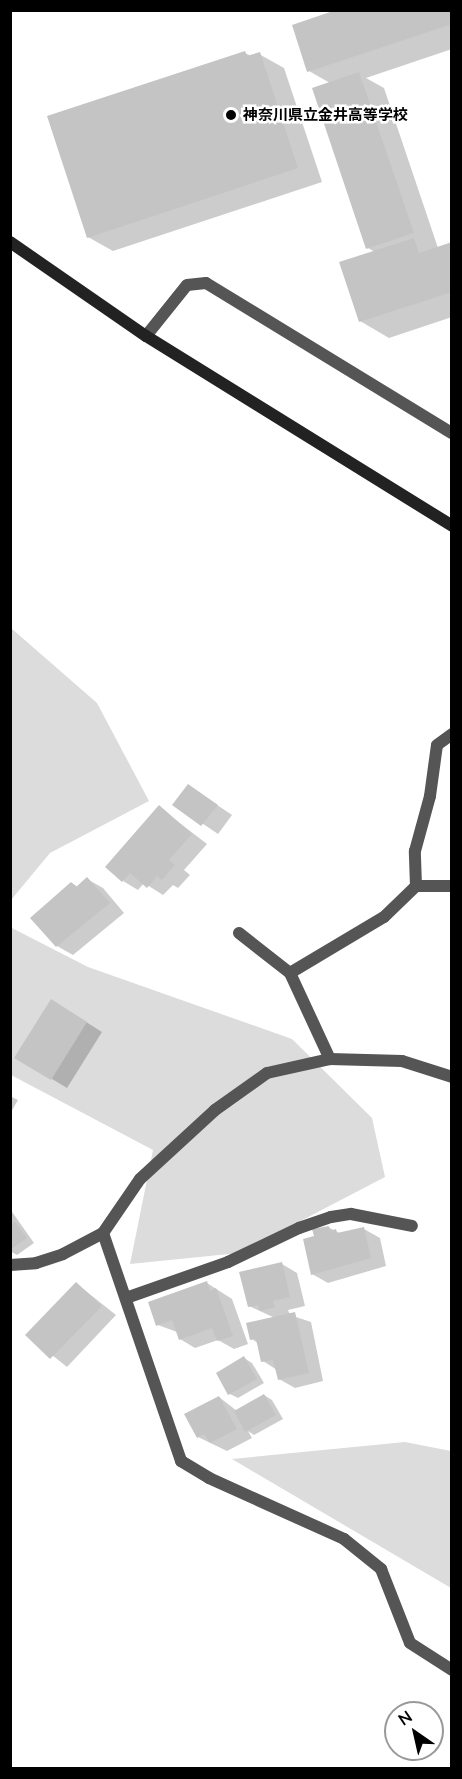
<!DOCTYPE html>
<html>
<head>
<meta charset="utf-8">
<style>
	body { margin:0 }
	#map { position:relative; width:462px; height:1779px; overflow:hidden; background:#fff; font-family:Lato,"Noto Sans JP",sans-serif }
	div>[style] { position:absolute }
	.green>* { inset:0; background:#dcdcdc }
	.shadow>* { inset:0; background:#0003 }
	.building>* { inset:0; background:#c4c4c4 }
	.lane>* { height:12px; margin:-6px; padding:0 6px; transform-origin:6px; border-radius:6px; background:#555 }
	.street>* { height:12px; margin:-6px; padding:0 6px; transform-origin:6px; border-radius:6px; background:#555 }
	.secondary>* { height:12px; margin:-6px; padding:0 6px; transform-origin:6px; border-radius:6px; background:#222 }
	.dots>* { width:16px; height:16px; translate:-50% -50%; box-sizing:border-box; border:3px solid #fff; border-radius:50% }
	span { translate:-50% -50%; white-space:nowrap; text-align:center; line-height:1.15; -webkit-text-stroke:5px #fff; paint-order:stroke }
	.poi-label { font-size:15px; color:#000; font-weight:700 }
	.left { translate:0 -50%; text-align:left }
	.frame { position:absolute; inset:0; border:12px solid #000; pointer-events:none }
	.north { position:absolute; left:384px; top:1701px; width:60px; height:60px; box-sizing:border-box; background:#fff; border:2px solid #999; border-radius:50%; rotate:326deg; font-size:16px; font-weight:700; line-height:24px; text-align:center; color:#000 }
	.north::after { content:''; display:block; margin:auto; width:21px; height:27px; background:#000; clip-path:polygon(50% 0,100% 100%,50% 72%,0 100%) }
</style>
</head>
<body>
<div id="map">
	<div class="green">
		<div style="clip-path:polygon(11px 628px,97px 703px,149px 801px,50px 853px,11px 900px)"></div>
		<div style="clip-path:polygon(10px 927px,88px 967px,292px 1039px,372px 1118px,385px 1177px,239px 1253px,130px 1264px,153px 1150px,11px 1075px)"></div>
		<div style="clip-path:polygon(405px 1442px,451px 1451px,451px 1588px,232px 1459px)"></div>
	</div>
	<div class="shadow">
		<div style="clip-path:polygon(452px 10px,452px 49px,366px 78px,384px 88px,438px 248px,452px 244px,452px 317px,389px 338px,360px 321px,375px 252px,368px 248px,330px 83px,309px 71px)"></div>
		<div style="clip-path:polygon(245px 53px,251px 56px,259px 54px,284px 68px,322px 182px,113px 251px,88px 237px)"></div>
		<div style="clip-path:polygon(189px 786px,232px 815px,218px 834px,175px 805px)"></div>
		<div style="clip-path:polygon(159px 807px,207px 844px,184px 870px,190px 875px,178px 888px,173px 885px,163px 895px,144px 883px,138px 890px,123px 881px)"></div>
		<div style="clip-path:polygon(87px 879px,103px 888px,124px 913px,73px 955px,57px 946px,72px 883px,78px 887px)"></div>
		<div style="clip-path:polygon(67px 1010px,102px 1032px,67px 1088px,16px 1057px)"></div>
		<div style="clip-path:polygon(10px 1096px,18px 1100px,11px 1112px,10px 1111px)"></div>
		<div style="clip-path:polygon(10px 1209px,34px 1243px,17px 1255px,10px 1251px)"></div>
		<div style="clip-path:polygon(328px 1227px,341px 1234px,364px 1229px,380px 1238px,386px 1266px,328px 1283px,312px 1274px,315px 1238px)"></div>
		<div style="clip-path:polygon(282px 1264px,297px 1273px,305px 1306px,288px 1310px,290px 1315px,311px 1322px,323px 1381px,295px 1388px,279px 1379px,277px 1370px,263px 1361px,259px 1344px,252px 1339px,275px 1318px,249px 1306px)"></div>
		<div style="clip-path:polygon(207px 1283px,232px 1299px,248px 1344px,234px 1349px,218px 1340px,195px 1348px,180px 1339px,177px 1332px,158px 1325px)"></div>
		<div style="clip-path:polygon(77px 1284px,116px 1315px,67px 1367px,27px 1335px)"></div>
		<div style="clip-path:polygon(244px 1358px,252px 1363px,264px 1383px,238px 1398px,230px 1394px)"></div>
		<div style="clip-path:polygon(264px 1395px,272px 1400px,283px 1419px,254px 1435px,248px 1431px,252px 1438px,227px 1451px,198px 1437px,219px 1397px,237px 1411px)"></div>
	</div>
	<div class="building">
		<div style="clip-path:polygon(336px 10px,452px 10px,452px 24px,307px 72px,292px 25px)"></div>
		<div style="clip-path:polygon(245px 51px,247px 56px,260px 52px,298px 168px,87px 238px,47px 116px)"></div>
		<div style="clip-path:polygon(359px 72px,414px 233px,366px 249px,312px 88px)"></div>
		<div style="clip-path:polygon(414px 238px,419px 253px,452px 242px,452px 292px,359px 322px,339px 262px)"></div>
		<div style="clip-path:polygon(188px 784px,218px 805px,201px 826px,172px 805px)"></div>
		<div style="clip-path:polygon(159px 805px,192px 834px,169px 860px,175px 865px,162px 880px,157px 876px,147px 888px,130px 873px,122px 882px,105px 867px)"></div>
		<div style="clip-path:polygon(87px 877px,110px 903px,56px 947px,30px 918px,71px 882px,76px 887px)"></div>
		<div style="clip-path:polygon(51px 999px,87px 1022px,51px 1080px,14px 1058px)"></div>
		<div style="clip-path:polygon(15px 1222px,27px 1238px,10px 1250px,10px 1225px)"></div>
		<div style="clip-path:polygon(329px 1226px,330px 1231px,336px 1229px,337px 1233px,364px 1227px,371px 1258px,311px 1275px,303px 1239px,314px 1236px,312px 1229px)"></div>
		<div style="clip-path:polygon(282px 1262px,290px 1297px,273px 1301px,275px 1307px,260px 1311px,258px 1305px,248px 1307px,239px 1272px)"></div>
		<div style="clip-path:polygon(207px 1281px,210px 1291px,216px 1288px,233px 1336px,217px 1341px,212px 1328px,179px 1340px,172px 1320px,156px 1326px,148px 1302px)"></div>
		<div style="clip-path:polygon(76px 1282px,102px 1306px,50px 1359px,25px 1335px)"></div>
		<div style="clip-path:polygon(295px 1312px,309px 1373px,278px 1380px,273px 1360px,261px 1362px,256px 1339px,250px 1340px,246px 1323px)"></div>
		<div style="clip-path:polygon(244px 1356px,257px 1379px,228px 1395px,216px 1373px)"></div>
		<div style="clip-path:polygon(264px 1394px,276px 1415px,245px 1432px,234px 1411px)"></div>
		<div style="clip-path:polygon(219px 1396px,237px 1429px,210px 1443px,204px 1434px,197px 1438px,184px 1414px)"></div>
	</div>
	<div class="lane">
		<div style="left:146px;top:336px;width:65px;rotate:-51.2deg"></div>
		<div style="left:187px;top:285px;width:19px;rotate:-6deg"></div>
		<div style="left:206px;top:283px;width:288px;rotate:31.4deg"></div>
		<div style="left:416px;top:886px;width:36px"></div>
		<div style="left:239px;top:933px;width:65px;rotate:38.1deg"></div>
		<div style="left:290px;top:973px;width:95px;rotate:65.1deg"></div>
		<div style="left:290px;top:973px;width:109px;rotate:-30.8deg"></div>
		<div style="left:384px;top:917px;width:45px;rotate:-44.1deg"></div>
		<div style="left:416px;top:886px;width:35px;rotate:-92deg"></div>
		<div style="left:415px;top:851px;width:57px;rotate:-74.7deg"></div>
		<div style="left:430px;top:796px;width:51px;rotate:-82.2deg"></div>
		<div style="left:437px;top:745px;width:19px;rotate:-36deg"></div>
		<div style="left:103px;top:1233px;width:241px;rotate:71.1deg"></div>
		<div style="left:181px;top:1461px;width:33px;rotate:31deg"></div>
		<div style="left:209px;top:1478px;width:148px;rotate:24.3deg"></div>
		<div style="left:344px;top:1539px;width:48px;rotate:39deg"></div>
		<div style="left:381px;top:1569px;width:79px;rotate:68.6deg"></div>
		<div style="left:410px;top:1643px;width:50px;rotate:32.7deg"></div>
		<div style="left:126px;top:1298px;width:108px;rotate:-19.4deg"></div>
		<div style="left:228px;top:1262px;width:79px;rotate:-25.6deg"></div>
		<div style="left:299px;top:1228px;width:34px;rotate:-19deg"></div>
		<div style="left:331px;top:1217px;width:20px;rotate:-9deg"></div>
		<div style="left:351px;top:1214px;width:62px;rotate:11.1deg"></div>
	</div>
	<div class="street">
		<div style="left:10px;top:1265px;width:26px;rotate:-4deg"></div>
		<div style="left:36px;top:1263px;width:28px;rotate:-18deg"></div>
		<div style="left:63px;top:1254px;width:45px;rotate:-27.7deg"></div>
		<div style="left:103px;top:1233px;width:65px;rotate:-55.6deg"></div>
		<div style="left:140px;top:1179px;width:102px;rotate:-42.6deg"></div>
		<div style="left:215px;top:1110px;width:64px;rotate:-35.4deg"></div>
		<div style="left:267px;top:1073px;width:65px;rotate:-12.5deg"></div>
		<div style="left:330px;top:1059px;width:72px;rotate:1.6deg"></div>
		<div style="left:402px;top:1061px;width:52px;rotate:17.7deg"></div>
	</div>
	<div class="secondary">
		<div style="left:10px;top:242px;width:165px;rotate:34.7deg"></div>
		<div style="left:146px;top:336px;width:360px;rotate:31.8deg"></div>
	</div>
	<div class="dots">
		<div style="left:231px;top:115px;background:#000"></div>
	</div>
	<div class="poi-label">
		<span class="left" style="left:243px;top:115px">神奈川県立金井高等学校</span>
	</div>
	<div class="frame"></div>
	<div class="north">N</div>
</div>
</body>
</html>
